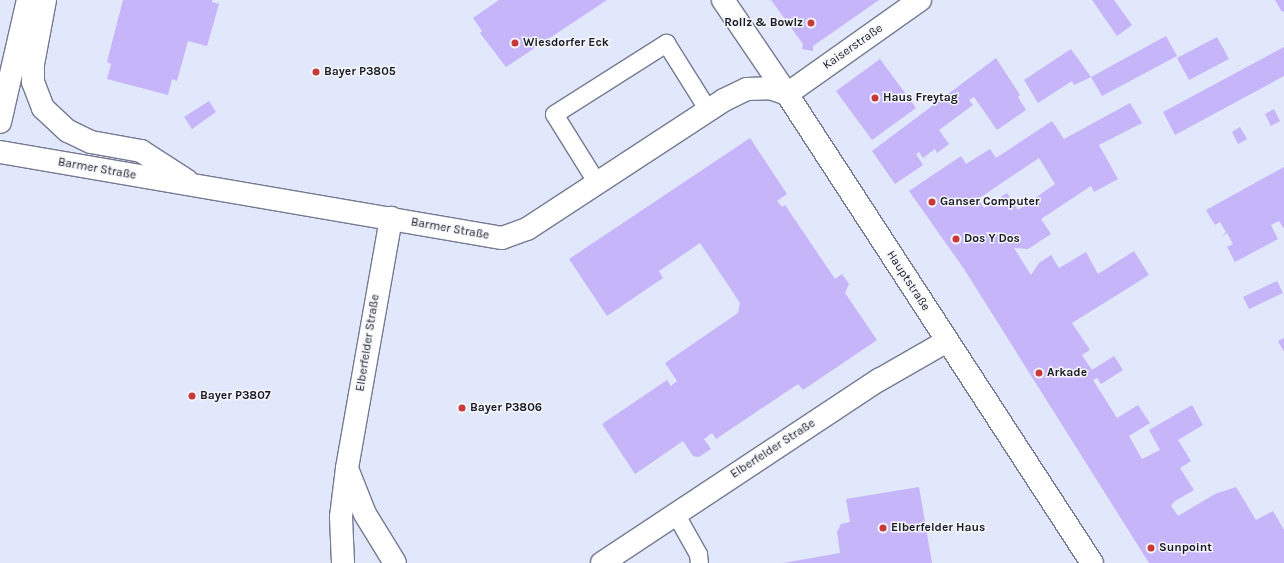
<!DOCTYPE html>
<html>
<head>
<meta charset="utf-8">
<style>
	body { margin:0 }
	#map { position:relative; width:1284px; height:563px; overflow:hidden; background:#e2e8fb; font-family:Karla,sans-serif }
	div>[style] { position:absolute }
	.building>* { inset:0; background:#c7b5fa }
	.roads { filter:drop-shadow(1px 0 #757a90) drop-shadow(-1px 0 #757a90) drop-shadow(0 1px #757a90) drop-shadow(0 -1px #757a90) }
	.service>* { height:17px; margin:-8.5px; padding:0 8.5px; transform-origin:8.5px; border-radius:8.5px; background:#fff }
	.minor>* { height:22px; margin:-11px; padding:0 11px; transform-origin:11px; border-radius:11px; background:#fff }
	.secondary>* { height:22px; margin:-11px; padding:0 11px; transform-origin:11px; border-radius:11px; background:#fff }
	.dots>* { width:11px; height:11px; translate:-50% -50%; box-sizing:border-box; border:2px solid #f4f5fa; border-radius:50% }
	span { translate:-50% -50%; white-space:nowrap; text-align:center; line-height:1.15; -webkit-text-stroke:3px #f4f5fa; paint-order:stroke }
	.poi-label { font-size:12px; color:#181a23; font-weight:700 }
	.right { translate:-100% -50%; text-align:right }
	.left { translate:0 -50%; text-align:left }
	.street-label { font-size:12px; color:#181a23 }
</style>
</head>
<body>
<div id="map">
	<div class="building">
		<div style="clip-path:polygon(123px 0,212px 0,212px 2px,219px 4px,207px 46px,188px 41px,177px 81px,172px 79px,168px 95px,107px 79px,111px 64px,107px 62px)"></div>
		<div style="clip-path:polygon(499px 0,607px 0,506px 67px,480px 33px,482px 31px,473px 18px)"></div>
		<div style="clip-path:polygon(771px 0,879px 0,813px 46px,813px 51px,802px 49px,803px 44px)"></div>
		<div style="clip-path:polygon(1092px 0,1114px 0,1132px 25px,1117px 36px)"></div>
		<div style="clip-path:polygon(1275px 0,1284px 0,1284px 11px,1282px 12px)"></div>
		<div style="clip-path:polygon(1166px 36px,1177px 56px,1102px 96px,1091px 77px)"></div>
		<div style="clip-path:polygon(1217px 37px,1229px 59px,1189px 80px,1177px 58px)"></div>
		<div style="clip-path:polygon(1284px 47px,1284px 76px,1175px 135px,1163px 112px)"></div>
		<div style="clip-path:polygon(1071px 49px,1091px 77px,1074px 85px,1072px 81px,1038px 103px,1024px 80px)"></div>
		<div style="clip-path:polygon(996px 58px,1020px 95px,1018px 97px,1026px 110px,997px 130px,974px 97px,969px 100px,973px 105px,939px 130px,949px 144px,937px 153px,935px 149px,923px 158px,919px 152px,916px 154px,923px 165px,895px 184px,872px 151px)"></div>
		<div style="clip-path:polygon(880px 59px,916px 108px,872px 140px,836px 91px)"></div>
		<div style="clip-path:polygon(209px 101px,216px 112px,192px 129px,184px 117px)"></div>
		<div style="clip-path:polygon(evenodd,1130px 103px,1142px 123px,1099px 145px,1118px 179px,1094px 192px,1091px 186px,1041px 219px,1051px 234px,1028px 249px,1014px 248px,1031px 275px,1039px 263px,1051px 255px,1059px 268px,1086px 252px,1098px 274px,1134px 251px,1149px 275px,1072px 323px,1090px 350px,1082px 355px,1092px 370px,1114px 356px,1123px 370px,1101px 384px,1097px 378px,1093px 380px,1117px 418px,1138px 405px,1150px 423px,1129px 436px,1142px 459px,1160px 450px,1149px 430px,1192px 405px,1203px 425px,1178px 440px,1191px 461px,1180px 468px,1194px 490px,1175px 501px,1171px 506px,1174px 510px,1178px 516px,1215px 494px,1236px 487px,1256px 520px,1273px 511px,1284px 530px,1284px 563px,1149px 563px,964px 269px,909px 191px,961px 156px,966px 164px,990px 149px,996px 158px,1052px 121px,1064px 139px,1130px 103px,1039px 158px,1055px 184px,1018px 210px,1007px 193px,984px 208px,978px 199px,1039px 158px)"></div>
		<div style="clip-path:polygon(1274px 109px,1280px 121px,1271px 126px,1265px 114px)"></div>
		<div style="clip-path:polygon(1240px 127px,1247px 139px,1238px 144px,1232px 132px)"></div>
		<div style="clip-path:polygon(750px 138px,787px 194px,777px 201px,782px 207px,785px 205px,835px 279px,842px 274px,849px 284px,845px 293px,877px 340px,803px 390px,798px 384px,716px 439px,712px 433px,704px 439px,711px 449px,699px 457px,693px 456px,683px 441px,635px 474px,602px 424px,667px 380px,671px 386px,677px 381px,665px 363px,738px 313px,740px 303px,700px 243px,659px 271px,663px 278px,607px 316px,569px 259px)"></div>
		<div style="clip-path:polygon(1284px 167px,1284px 229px,1279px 221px,1271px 225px,1278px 239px,1235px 262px,1227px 247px,1233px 244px,1227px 233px,1221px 237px,1226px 232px,1220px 222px,1215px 225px,1206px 210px)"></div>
		<div style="clip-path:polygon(1277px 281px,1283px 293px,1249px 309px,1243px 297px)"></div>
		<div style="clip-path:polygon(1284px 338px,1284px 352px,1278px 341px)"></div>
		<div style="clip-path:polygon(919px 487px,932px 563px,783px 563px,840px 553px,837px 532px,841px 524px,850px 522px,846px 499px)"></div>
	</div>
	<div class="roads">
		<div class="service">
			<div style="left:597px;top:183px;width:81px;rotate:-121.9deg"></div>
			<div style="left:554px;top:114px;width:133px;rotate:-32.4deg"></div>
			<div style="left:666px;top:43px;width:79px;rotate:57.9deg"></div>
			<div style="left:675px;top:513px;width:47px;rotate:60.7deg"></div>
			<div style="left:698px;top:554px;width:9px;rotate:84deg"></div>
		</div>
		<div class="minor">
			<div style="left:45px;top:0;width:65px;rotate:100.6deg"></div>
			<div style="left:33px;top:64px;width:18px;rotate:90deg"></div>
			<div style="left:33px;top:82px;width:28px;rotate:69deg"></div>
			<div style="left:43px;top:108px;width:34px;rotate:43deg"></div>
			<div style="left:68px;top:131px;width:25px;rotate:26deg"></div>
			<div style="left:91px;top:142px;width:51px;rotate:10.2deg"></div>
			<div style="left:141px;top:151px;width:54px;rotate:32.8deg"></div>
			<div style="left:723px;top:0;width:114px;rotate:55.8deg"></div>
			<div style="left:787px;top:94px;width:559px;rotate:56.96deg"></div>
			<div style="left:787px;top:94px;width:163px;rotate:-35.3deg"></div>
			<div style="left:0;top:152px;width:509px;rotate:9.72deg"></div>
			<div style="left:502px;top:238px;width:27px;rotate:-20deg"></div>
			<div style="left:527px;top:229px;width:235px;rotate:-33.2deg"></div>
			<div style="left:724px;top:100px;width:25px;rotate:-26deg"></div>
			<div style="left:747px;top:89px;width:23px;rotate:-2deg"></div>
			<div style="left:770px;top:88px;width:18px;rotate:19deg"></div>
			<div style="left:348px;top:471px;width:46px;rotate:68.4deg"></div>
			<div style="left:365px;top:514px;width:57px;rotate:58.5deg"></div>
			<div style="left:343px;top:563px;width:46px;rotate:-92.5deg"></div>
			<div style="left:341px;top:517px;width:49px;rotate:-83deg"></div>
			<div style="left:347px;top:468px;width:254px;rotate:-80deg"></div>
			<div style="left:602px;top:563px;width:332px;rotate:-33.5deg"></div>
			<div style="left:879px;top:380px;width:78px;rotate:-29.8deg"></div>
		</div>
		<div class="secondary">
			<div style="left:0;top:122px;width:125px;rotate:-77.1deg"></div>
		</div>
	</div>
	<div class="dots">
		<div style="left:811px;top:23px;background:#c83937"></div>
		<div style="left:515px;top:43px;background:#c83937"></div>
		<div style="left:316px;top:72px;background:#c83937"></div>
		<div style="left:875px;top:98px;background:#c83937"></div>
		<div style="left:932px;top:202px;background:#c83937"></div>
		<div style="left:956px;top:239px;background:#c83937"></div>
		<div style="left:1039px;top:373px;background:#c83937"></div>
		<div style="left:192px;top:396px;background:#c83937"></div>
		<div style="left:462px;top:408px;background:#c83937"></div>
		<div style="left:883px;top:528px;background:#c83937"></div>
		<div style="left:1151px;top:548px;background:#c83937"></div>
	</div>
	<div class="poi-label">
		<span class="right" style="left:803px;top:23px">Rollz &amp; Bowlz</span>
		<span class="left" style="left:523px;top:43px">Wiesdorfer Eck</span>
		<span class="left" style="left:324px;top:72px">Bayer P3805</span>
		<span class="left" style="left:883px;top:98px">Haus Freytag</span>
		<span class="left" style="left:940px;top:202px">Ganser Computer</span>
		<span class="left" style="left:964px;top:239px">Dos Y Dos</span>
		<span class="left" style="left:1047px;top:373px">Arkade</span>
		<span class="left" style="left:200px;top:396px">Bayer P3807</span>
		<span class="left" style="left:470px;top:408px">Bayer P3806</span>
		<span class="left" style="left:891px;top:528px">Elberfelder Haus</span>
		<span class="left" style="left:1159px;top:548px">Sunpoint</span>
	</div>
	<div class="street-label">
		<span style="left:853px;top:47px;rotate:-35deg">Kaiserstraße</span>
		<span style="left:97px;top:169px;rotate:10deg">Barmer Straße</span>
		<span style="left:450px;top:229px;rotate:10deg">Barmer Straße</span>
		<span style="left:908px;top:281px;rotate:57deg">Hauptstraße</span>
		<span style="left:368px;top:343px;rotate:-81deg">Elberfelder Straße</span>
		<span style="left:773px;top:449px;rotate:-33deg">Elberfelder Straße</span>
	</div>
</div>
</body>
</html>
